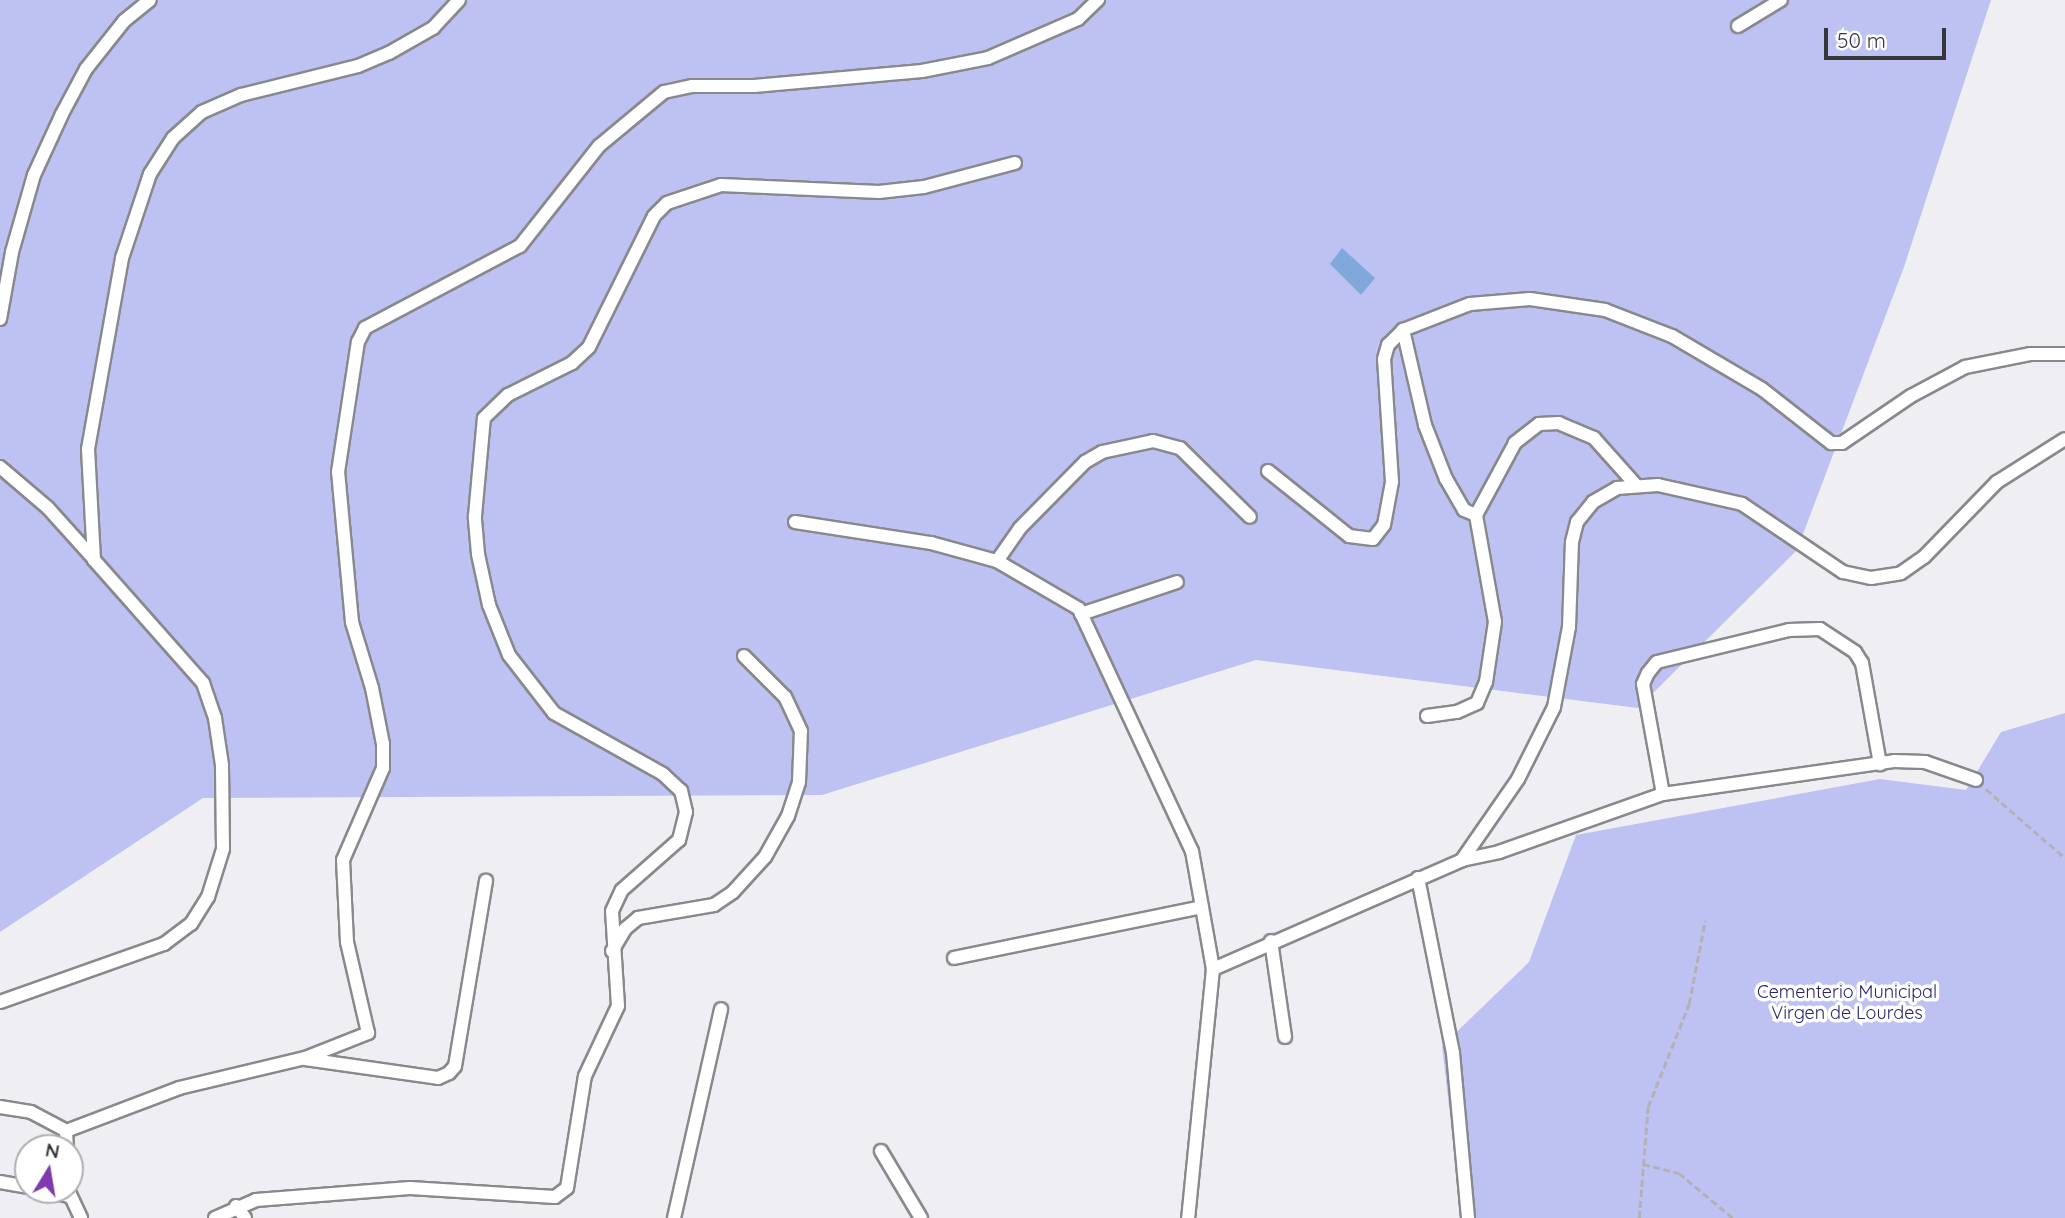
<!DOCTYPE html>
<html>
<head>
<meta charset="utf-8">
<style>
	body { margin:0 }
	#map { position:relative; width:2065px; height:1218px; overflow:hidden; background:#efeff3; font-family:Quicksand,sans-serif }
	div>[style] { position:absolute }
	.green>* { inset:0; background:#bec2f2 }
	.water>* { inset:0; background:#81a8da }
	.path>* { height:2.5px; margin-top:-1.25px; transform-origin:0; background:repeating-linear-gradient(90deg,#b2b2b5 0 7px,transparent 0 10.5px) }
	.roads { filter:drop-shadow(2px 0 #88898c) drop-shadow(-2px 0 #88898c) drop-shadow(0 2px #88898c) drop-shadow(0 -2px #88898c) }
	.street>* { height:12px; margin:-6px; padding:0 6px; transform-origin:6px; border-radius:6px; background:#fff }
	span { translate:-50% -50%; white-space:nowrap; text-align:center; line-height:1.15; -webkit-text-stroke:7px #fff; paint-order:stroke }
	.park-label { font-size:18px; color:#2a2569 }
	.north { position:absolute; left:14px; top:1134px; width:70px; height:70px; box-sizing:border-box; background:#fff; border:2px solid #afafb0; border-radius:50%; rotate:11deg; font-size:19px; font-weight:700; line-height:28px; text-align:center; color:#373739 }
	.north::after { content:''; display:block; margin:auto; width:24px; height:32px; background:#813aad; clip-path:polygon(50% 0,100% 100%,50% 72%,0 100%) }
	.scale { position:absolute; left:1824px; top:28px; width:122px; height:32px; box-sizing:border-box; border:4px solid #373739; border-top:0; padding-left:9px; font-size:21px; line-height:24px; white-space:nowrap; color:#373739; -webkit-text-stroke:5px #fff; paint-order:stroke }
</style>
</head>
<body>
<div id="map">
	<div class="green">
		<div style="clip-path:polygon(0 0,1991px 0,1904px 267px,1797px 550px,1638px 708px,1256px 660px,822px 795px,203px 798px,0 932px)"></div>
		<div style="clip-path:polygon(2065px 713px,2065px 1218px,1462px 1218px,1442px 1046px,1529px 962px,1576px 835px,1880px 779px,1966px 790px,2001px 732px)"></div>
	</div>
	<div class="water">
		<div style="clip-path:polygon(1342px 248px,1375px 278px,1361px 295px,1330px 264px)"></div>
	</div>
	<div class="path">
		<div style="left:1986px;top:789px;width:105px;rotate:41.1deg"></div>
		<div style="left:1643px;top:1164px;width:37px;rotate:14deg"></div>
		<div style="left:1679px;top:1173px;width:70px;rotate:39.8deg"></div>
		<div style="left:1639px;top:1218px;width:111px;rotate:-85.4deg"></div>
		<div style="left:1648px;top:1107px;width:111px;rotate:-68.3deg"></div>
		<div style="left:1689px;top:1004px;width:85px;rotate:-79.1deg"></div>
	</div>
	<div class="roads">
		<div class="street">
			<div style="left:1738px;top:26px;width:50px;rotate:-31.2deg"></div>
			<div style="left:0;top:319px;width:68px;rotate:-79.8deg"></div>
			<div style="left:12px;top:252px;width:80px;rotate:-74.1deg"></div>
			<div style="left:34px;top:175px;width:67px;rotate:-65.3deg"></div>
			<div style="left:62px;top:114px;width:51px;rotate:-61.9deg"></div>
			<div style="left:86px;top:69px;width:61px;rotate:-51.6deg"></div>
			<div style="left:124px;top:21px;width:33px;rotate:-39deg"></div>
			<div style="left:0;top:467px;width:63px;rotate:40.5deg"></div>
			<div style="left:48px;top:508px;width:69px;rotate:48deg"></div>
			<div style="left:1268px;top:471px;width:104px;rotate:38.7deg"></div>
			<div style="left:1349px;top:536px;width:24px;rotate:7deg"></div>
			<div style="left:1373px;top:539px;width:18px;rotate:-52deg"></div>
			<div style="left:1384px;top:525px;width:44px;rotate:-79.5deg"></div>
			<div style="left:1392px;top:482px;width:123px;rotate:-93.7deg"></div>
			<div style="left:1384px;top:359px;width:15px;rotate:-74deg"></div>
			<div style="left:1388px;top:345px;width:21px;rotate:-45deg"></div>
			<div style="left:1635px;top:484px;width:62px;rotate:-131.7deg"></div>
			<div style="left:1594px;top:438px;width:38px;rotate:-157deg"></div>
			<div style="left:1559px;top:423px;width:20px;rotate:177deg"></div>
			<div style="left:1539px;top:424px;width:31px;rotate:142deg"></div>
			<div style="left:1515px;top:443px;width:82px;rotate:118.4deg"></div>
			<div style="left:1476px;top:515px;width:13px;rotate:-157deg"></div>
			<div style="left:1464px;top:510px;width:36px;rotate:-120deg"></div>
			<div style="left:1446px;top:479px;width:58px;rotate:-111.3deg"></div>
			<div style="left:1425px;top:425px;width:98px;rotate:-103deg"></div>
			<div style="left:1403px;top:330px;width:72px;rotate:-21.2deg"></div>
			<div style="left:1470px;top:304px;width:60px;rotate:-4.8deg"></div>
			<div style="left:1530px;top:299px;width:76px;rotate:8.3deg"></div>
			<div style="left:1605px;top:310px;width:72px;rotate:21.2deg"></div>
			<div style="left:1672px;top:336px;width:104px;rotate:30.5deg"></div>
			<div style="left:1762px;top:389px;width:88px;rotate:38deg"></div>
			<div style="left:1831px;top:443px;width:11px"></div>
			<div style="left:1842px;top:443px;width:83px;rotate:-34.3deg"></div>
			<div style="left:1911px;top:396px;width:61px;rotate:-28.2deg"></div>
			<div style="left:1965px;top:367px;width:66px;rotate:-11.3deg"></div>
			<div style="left:2030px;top:354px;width:35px"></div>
			<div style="left:795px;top:522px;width:138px;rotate:8.8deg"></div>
			<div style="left:931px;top:543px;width:68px;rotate:15.3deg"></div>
			<div style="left:997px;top:561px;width:95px;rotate:30.3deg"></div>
			<div style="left:1079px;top:609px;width:267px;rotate:65deg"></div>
			<div style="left:1192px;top:851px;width:120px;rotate:79.9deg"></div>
			<div style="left:1213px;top:969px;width:250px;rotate:95.7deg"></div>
			<div style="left:997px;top:561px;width:40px;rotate:-55.1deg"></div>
			<div style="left:1020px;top:528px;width:93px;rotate:-45.4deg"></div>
			<div style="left:1085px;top:462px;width:20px;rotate:-30deg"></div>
			<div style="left:1102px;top:452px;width:52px;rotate:-12.2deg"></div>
			<div style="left:1153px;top:441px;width:28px;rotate:15deg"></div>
			<div style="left:1180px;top:448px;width:98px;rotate:44.6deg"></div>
			<div style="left:1081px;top:614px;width:101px;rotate:-18.4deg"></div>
			<div style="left:1427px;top:716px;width:30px;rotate:-8deg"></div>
			<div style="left:1457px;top:712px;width:22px;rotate:-24deg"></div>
			<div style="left:1477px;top:703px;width:23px;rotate:-67deg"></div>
			<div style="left:1486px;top:682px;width:61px;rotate:-81.5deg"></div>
			<div style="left:1495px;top:622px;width:109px;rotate:-100.1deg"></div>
			<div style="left:1663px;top:794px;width:112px;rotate:-100.3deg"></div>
			<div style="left:1643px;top:684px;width:12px;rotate:-66deg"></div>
			<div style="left:1648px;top:673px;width:14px;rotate:-51deg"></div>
			<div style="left:1657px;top:662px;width:136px;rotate:-13.6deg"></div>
			<div style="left:1789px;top:630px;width:31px;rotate:-2deg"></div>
			<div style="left:1820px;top:629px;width:42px;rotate:33.3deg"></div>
			<div style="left:1855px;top:652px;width:13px;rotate:58deg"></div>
			<div style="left:1862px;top:663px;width:103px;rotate:79.9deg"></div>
			<div style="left:1462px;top:860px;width:38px;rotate:-12deg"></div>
			<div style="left:1499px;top:852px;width:174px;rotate:-19.5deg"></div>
			<div style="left:1663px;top:794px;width:233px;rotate:-8.1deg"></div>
			<div style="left:1894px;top:761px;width:31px;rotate:2deg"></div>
			<div style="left:1925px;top:762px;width:54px;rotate:19.4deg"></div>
			<div style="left:1418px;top:878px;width:178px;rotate:78.7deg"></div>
			<div style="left:1453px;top:1053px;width:166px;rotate:84.8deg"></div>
			<div style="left:1271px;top:941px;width:97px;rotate:81.7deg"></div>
			<div style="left:612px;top:951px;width:26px;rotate:-59deg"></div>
			<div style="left:625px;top:929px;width:17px;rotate:-40deg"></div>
			<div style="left:638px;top:918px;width:77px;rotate:-9.7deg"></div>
			<div style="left:714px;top:905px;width:23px;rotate:-34deg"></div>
			<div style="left:733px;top:892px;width:47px;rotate:-47.6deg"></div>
			<div style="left:765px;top:857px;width:47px;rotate:-60.7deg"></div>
			<div style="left:788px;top:816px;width:36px;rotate:-72deg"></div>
			<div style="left:799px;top:782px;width:51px;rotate:-87.8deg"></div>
			<div style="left:801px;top:731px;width:38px;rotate:-115deg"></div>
			<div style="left:785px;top:697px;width:58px;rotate:-135deg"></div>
			<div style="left:954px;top:958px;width:253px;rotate:-11.6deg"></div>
			<div style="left:1213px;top:969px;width:272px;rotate:-23.6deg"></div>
			<div style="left:1462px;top:860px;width:98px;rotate:-55.3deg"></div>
			<div style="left:1518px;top:779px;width:80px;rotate:-63.4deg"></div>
			<div style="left:1554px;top:707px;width:81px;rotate:-79.4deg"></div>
			<div style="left:1569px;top:627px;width:85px;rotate:-88deg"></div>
			<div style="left:1572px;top:542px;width:21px;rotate:-76deg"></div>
			<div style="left:1577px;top:522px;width:26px;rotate:-51deg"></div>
			<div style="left:1593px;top:502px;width:28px;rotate:-30deg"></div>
			<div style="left:1617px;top:488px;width:41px;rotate:-4.2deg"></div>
			<div style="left:1658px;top:485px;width:86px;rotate:12.7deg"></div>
			<div style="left:1742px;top:504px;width:122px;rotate:34deg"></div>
			<div style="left:1843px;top:572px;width:29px;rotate:12deg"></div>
			<div style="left:1871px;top:578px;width:30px;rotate:-9deg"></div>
			<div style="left:1901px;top:573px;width:28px;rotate:-35deg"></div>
			<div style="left:1924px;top:557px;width:105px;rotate:-45.8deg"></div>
			<div style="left:1997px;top:482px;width:80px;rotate:-32.3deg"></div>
			<div style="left:0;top:1002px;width:174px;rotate:-19.5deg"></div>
			<div style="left:164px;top:944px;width:34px;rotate:-37deg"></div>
			<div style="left:191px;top:924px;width:32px;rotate:-58deg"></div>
			<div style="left:208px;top:897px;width:50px;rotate:-72.6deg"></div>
			<div style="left:223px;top:849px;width:84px;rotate:-90.7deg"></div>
			<div style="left:222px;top:765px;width:48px;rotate:-98.5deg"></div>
			<div style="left:215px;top:718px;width:37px;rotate:-109deg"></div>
			<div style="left:203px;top:683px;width:164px;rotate:-131.5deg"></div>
			<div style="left:94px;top:560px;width:111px;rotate:-93.1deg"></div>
			<div style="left:88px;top:449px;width:194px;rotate:-79.9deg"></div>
			<div style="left:122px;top:258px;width:89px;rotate:-71.6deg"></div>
			<div style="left:150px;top:174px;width:43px;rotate:-57.4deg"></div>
			<div style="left:173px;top:138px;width:39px;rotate:-42deg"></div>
			<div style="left:202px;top:112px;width:43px;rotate:-23.6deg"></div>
			<div style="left:241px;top:95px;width:121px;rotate:-13.9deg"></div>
			<div style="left:358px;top:66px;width:34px;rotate:-23deg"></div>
			<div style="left:389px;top:53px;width:51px;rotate:-29.6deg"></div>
			<div style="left:433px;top:28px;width:38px;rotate:-47deg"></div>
			<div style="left:305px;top:1059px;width:134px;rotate:8.1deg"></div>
			<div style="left:438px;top:1078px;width:12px;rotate:-24deg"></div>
			<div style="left:449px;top:1073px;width:9px;rotate:-49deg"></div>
			<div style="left:455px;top:1066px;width:188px;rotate:-80.5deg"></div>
			<div style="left:0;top:1107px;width:31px;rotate:9deg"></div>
			<div style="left:31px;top:1112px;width:40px;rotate:28deg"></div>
			<div style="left:66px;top:1131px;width:121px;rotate:-20.8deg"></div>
			<div style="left:179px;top:1088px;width:130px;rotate:-13.4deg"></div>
			<div style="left:305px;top:1058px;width:68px;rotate:-21.6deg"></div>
			<div style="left:368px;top:1033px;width:93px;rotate:-103deg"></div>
			<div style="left:347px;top:942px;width:82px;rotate:-92.8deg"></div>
			<div style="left:343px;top:860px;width:100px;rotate:-66.5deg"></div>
			<div style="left:383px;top:768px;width:24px;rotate:-90deg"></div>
			<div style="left:383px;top:744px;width:57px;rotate:-101.1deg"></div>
			<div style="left:372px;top:688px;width:69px;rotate:-106.9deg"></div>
			<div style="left:352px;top:622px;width:151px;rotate:-95.3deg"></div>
			<div style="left:338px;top:472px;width:132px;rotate:-81.3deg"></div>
			<div style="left:358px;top:342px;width:16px;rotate:-63deg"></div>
			<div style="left:365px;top:328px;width:175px;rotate:-27.9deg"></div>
			<div style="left:520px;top:246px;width:127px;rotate:-51.7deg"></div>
			<div style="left:599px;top:146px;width:85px;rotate:-39.7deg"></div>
			<div style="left:664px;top:92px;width:29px;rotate:-12deg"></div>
			<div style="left:692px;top:86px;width:62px"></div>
			<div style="left:754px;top:86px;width:169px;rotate:-5.1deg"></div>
			<div style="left:922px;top:71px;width:67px;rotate:-11.1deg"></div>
			<div style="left:988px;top:58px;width:98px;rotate:-23.4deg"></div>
			<div style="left:1078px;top:19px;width:28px;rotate:-44deg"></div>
			<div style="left:66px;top:1131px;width:17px;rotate:87deg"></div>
			<div style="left:881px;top:1151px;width:78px;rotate:59.2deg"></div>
			<div style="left:0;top:1182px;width:28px;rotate:10deg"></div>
			<div style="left:43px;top:1190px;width:27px;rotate:13deg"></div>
			<div style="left:68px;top:1190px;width:31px;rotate:65deg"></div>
			<div style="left:236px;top:1206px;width:15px;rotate:53deg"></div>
			<div style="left:215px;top:1218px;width:45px;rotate:-23.7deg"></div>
			<div style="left:256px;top:1200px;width:154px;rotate:-4.5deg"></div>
			<div style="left:410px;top:1188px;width:145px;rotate:3.6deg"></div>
			<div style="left:555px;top:1197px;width:15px;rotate:-37deg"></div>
			<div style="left:567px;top:1188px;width:113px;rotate:-80.9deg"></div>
			<div style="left:585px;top:1076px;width:77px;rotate:-64.8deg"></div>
			<div style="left:618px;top:1006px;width:95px;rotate:-93.6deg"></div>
			<div style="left:612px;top:911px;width:23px;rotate:-65deg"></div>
			<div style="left:622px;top:890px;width:76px;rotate:-41.3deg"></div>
			<div style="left:679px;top:840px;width:29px;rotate:-76deg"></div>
			<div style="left:686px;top:812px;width:22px;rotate:-103deg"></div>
			<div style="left:681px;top:791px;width:25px;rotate:-137deg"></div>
			<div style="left:663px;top:774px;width:125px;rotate:-150.8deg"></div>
			<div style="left:554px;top:713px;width:73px;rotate:-127.8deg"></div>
			<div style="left:509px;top:655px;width:54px;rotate:-111.8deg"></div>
			<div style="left:489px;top:605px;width:52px;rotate:-102.2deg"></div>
			<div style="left:478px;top:554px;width:38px;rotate:-95deg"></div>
			<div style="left:475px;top:516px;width:98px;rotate:-84.8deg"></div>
			<div style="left:484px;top:418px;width:33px;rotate:-44deg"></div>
			<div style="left:508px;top:395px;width:72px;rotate:-26.6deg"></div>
			<div style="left:572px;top:363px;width:23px;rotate:-43deg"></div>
			<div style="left:589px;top:347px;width:146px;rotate:-63.6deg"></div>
			<div style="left:654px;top:216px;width:18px;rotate:-45deg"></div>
			<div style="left:667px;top:203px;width:57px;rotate:-18.4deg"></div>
			<div style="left:721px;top:185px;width:158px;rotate:2.5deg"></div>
			<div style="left:879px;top:192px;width:45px;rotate:-6.3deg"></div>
			<div style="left:924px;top:187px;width:94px;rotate:-14.8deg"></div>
			<div style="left:674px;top:1218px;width:214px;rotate:-77.3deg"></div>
		</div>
	</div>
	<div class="park-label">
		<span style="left:1847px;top:1003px">Cementerio Municipal<br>Virgen de Lourdes</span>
	</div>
	<div class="north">N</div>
	<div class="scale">50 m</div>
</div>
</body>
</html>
